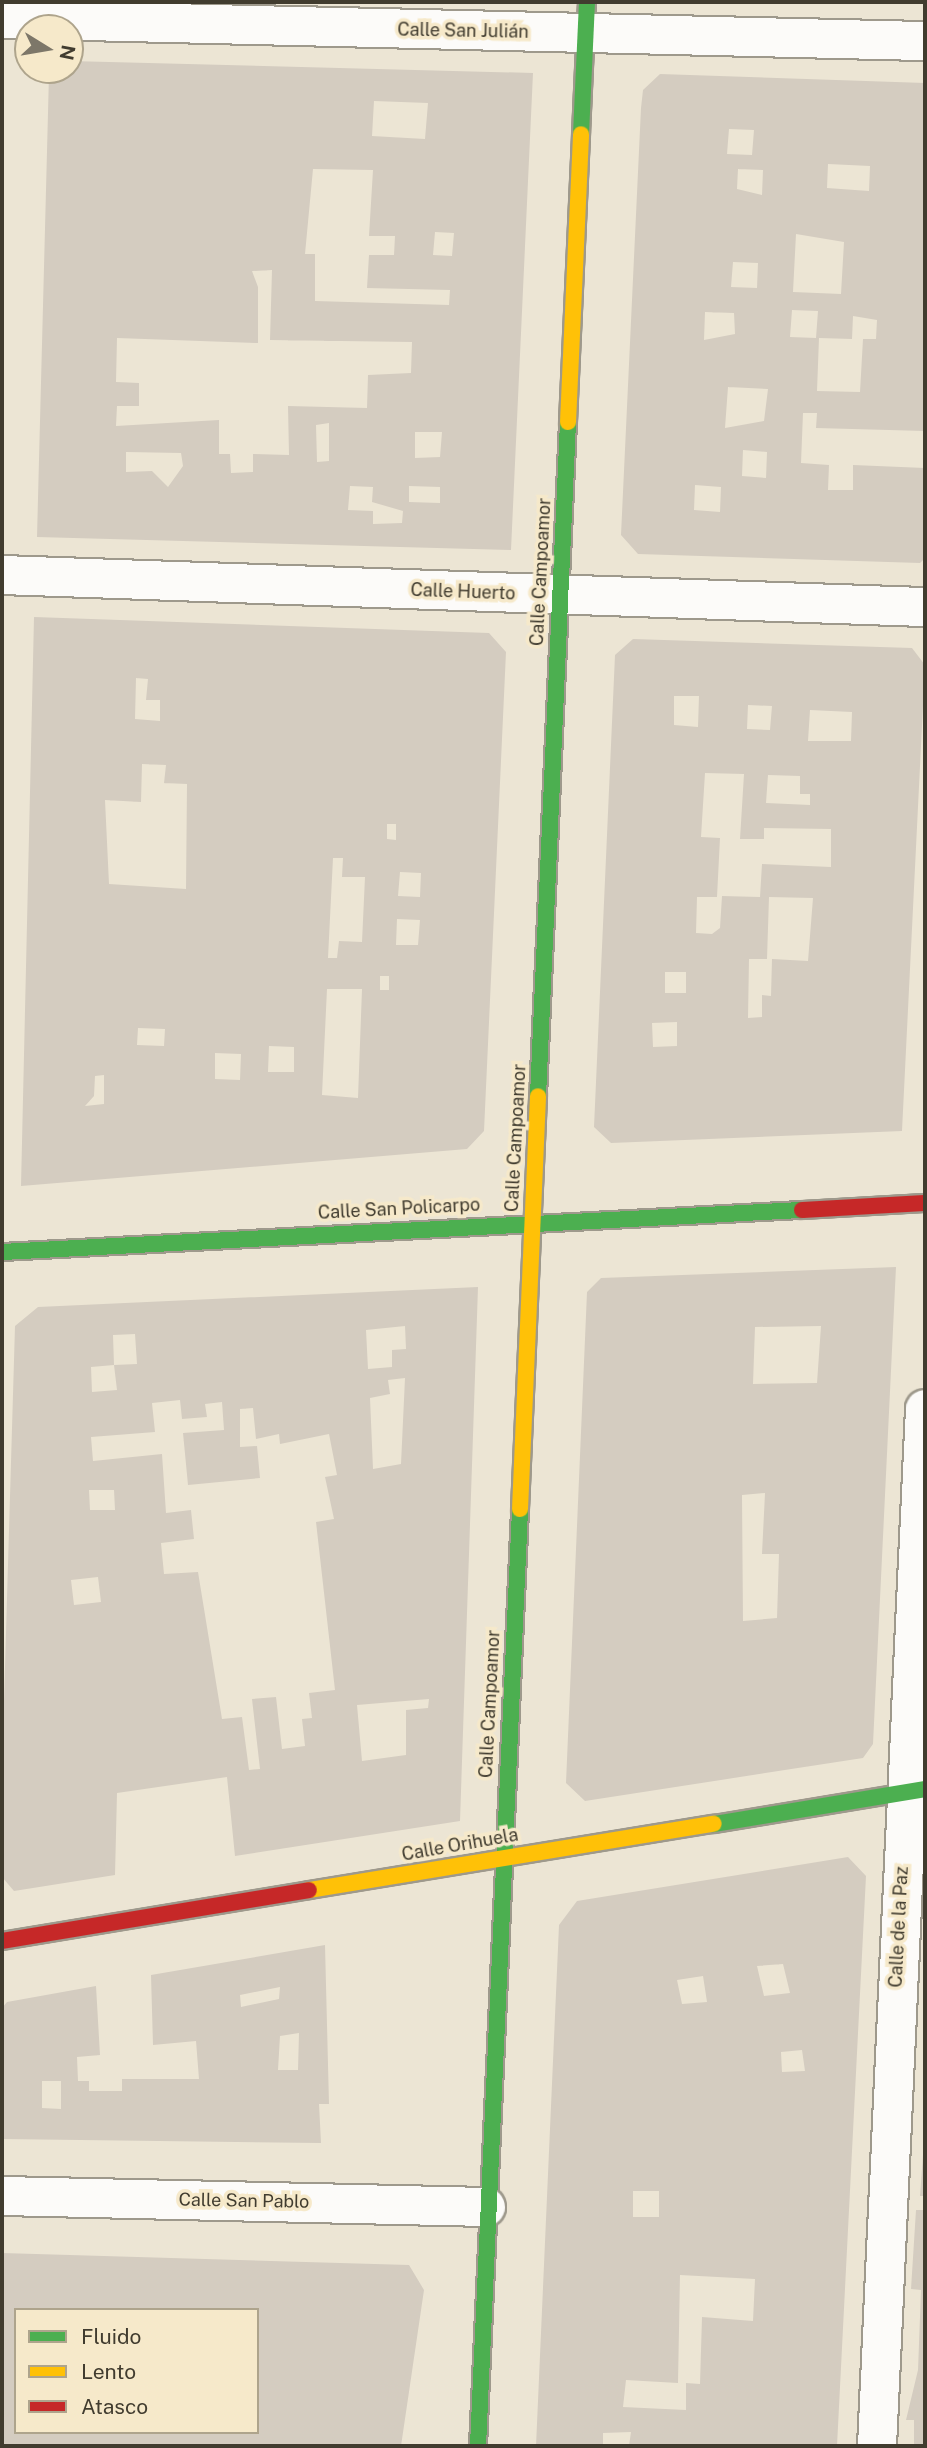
<!DOCTYPE html>
<html>
<head>
<meta charset="utf-8">
<style>
	body { margin:0 }
	#map { position:relative; width:927px; height:2448px; overflow:hidden; background:#ece5d4; font-family:"Public Sans",sans-serif }
	div>[style] { position:absolute }
	.building>* { inset:0; background:#d4ccc0 }
	.roads { filter:drop-shadow(2px 0 #9e998c) drop-shadow(-2px 0 #9e998c) drop-shadow(0 2px #9e998c) drop-shadow(0 -2px #9e998c) }
	.street>* { height:38px; margin:-19px; padding:0 19px; transform-origin:19px; border-radius:19px; background:#fcfbf9 }
	.fast>* { height:16px; margin:-8px; padding:0 8px; transform-origin:8px; border-radius:8px; background:#4caf50 }
	.slow>* { height:16px; margin:-8px; padding:0 8px; transform-origin:8px; border-radius:8px; background:#ffc107 }
	.jam>* { height:16px; margin:-8px; padding:0 8px; transform-origin:8px; border-radius:8px; background:#c62828 }
	span { translate:-50% -50%; white-space:nowrap; text-align:center; line-height:1.15; -webkit-text-stroke:7px #f6e9ca; paint-order:stroke }
	.street-label { font-size:18px; color:#413c2f }
	.frame { position:absolute; inset:0; border:4px solid #413c2f; pointer-events:none }
	.legend { position:absolute; left:14px; top:2308px; width:245px; height:126px; box-sizing:border-box; background:#f6e9ca; border:2px solid #aea48c; margin:0; padding:9px 12px; list-style:none; font-size:21px; color:#413c2f }
	.legend li { display:flex; align-items:center; gap:14px; height:35px }
	.legend b { width:35px; border:2px solid #aea48c }
	.north { position:absolute; left:14px; top:14px; width:70px; height:70px; box-sizing:border-box; background:#f6e9ca; border:2px solid #aea48c; border-radius:50%; rotate:101deg; font-size:19px; font-weight:700; line-height:28px; text-align:center; color:#413c2f }
	.north::after { content:''; display:block; margin:auto; width:24px; height:32px; background:#7d7769; clip-path:polygon(50% 0,100% 100%,50% 72%,0 100%) }
</style>
</head>
<body>
<div id="map">
	<div class="building">
		<div style="clip-path:polygon(evenodd,70px 61px,533px 73px,511px 550px,37px 537px,49px 74px,70px 70px,70px 61px,374px 101px,428px 103px,425px 139px,372px 136px,374px 101px,70px 61px,313px 169px,373px 170px,369px 236px,395px 236px,394px 255px,369px 255px,367px 288px,450px 290px,449px 305px,315px 301px,315px 254px,305px 254px,313px 169px,70px 61px,435px 232px,454px 233px,452px 256px,433px 255px,435px 232px,70px 61px,272px 270px,270px 340px,412px 342px,411px 373px,368px 375px,367px 408px,288px 406px,289px 455px,253px 454px,253px 472px,231px 473px,230px 454px,219px 454px,219px 420px,116px 426px,117px 406px,139px 406px,139px 383px,116px 382px,117px 338px,258px 343px,258px 287px,252px 271px,272px 270px,70px 61px,329px 423px,329px 461px,317px 462px,316px 425px,329px 423px,70px 61px,415px 432px,442px 432px,440px 457px,415px 458px,415px 432px,70px 61px,126px 452px,181px 453px,183px 466px,168px 487px,152px 471px,126px 472px,126px 452px,70px 61px,350px 486px,373px 487px,372px 502px,403px 511px,402px 523px,373px 524px,373px 511px,348px 510px,350px 486px,70px 61px,409px 486px,440px 487px,440px 503px,409px 502px,409px 486px)"></div>
		<div style="clip-path:polygon(evenodd,660px 74px,925px 83px,925px 431px,816px 428px,817px 413px,803px 413px,801px 463px,829px 465px,828px 490px,853px 490px,853px 465px,925px 468px,925px 558px,920px 563px,638px 554px,621px 535px,641px 108px,643px 90px,660px 74px,729px 129px,754px 130px,752px 155px,727px 154px,729px 129px,660px 74px,828px 164px,870px 166px,869px 191px,827px 188px,828px 164px,660px 74px,738px 169px,763px 170px,762px 195px,737px 189px,738px 169px,660px 74px,796px 234px,844px 242px,841px 294px,793px 292px,796px 234px,660px 74px,733px 262px,758px 263px,757px 288px,731px 287px,733px 262px,660px 74px,792px 310px,818px 311px,816px 338px,790px 337px,792px 310px,660px 74px,705px 312px,734px 313px,735px 334px,704px 340px,705px 312px,660px 74px,853px 316px,877px 320px,876px 339px,863px 339px,860px 392px,817px 391px,819px 338px,852px 339px,853px 316px,660px 74px,728px 387px,768px 389px,764px 421px,725px 428px,728px 387px,660px 74px,743px 450px,767px 452px,766px 478px,742px 476px,743px 450px,660px 74px,695px 485px,721px 487px,720px 512px,694px 510px,695px 485px)"></div>
		<div style="clip-path:polygon(evenodd,34px 617px,489px 633px,506px 652px,484px 1131px,467px 1149px,21px 1186px,34px 617px,136px 678px,148px 679px,146px 700px,160px 700px,160px 721px,135px 719px,136px 678px,34px 617px,142px 764px,166px 765px,164px 783px,187px 784px,186px 889px,109px 884px,105px 800px,141px 802px,142px 764px,34px 617px,387px 824px,396px 824px,396px 840px,387px 839px,387px 824px,34px 617px,333px 858px,343px 858px,342px 877px,365px 877px,362px 942px,339px 941px,337px 958px,328px 958px,333px 858px,34px 617px,400px 872px,421px 873px,420px 897px,398px 896px,400px 872px,34px 617px,397px 919px,420px 920px,418px 945px,396px 945px,397px 919px,34px 617px,380px 976px,389px 976px,389px 990px,380px 990px,380px 976px,34px 617px,327px 989px,362px 989px,358px 1098px,322px 1095px,327px 989px,34px 617px,138px 1028px,165px 1029px,164px 1046px,137px 1045px,138px 1028px,34px 617px,269px 1046px,294px 1047px,294px 1072px,268px 1072px,269px 1046px,34px 617px,215px 1053px,241px 1054px,240px 1080px,215px 1079px,215px 1053px,34px 617px,104px 1075px,104px 1104px,85px 1106px,94px 1096px,95px 1076px,104px 1075px)"></div>
		<div style="clip-path:polygon(evenodd,633px 639px,912px 648px,925px 665px,902px 1131px,611px 1143px,594px 1127px,615px 655px,633px 639px,674px 696px,699px 696px,698px 727px,674px 725px,674px 696px,633px 639px,748px 705px,772px 706px,770px 730px,747px 729px,748px 705px,633px 639px,810px 710px,852px 712px,851px 741px,808px 741px,810px 710px,633px 639px,705px 773px,744px 774px,740px 839px,764px 839px,764px 828px,831px 829px,831px 867px,762px 864px,760px 897px,722px 896px,720px 928px,712px 934px,696px 933px,697px 897px,717px 897px,720px 838px,701px 837px,705px 773px,633px 639px,768px 775px,800px 776px,800px 794px,810px 794px,810px 805px,766px 803px,768px 775px,633px 639px,769px 897px,813px 898px,808px 961px,772px 959px,771px 996px,762px 995px,762px 1017px,748px 1018px,749px 959px,767px 959px,769px 897px,633px 639px,665px 972px,686px 972px,686px 993px,665px 993px,665px 972px,633px 639px,677px 1022px,677px 1046px,653px 1047px,652px 1023px,677px 1022px)"></div>
		<div style="clip-path:polygon(evenodd,896px 1267px,873px 1744px,863px 1758px,585px 1801px,566px 1783px,587px 1292px,601px 1278px,896px 1267px,821px 1326px,817px 1383px,753px 1384px,755px 1327px,821px 1326px,896px 1267px,765px 1493px,762px 1554px,779px 1554px,777px 1618px,743px 1621px,742px 1495px,765px 1493px)"></div>
		<div style="clip-path:polygon(evenodd,478px 1287px,460px 1821px,235px 1856px,227px 1777px,117px 1793px,115px 1875px,14px 1891px,2px 1877px,2px 1769px,15px 1326px,38px 1307px,478px 1287px,405px 1326px,406px 1349px,392px 1350px,392px 1367px,368px 1369px,366px 1330px,405px 1326px,478px 1287px,135px 1334px,137px 1364px,114px 1365px,117px 1390px,92px 1392px,91px 1367px,114px 1365px,113px 1335px,135px 1334px,478px 1287px,405px 1378px,401px 1464px,373px 1469px,370px 1398px,390px 1394px,388px 1380px,405px 1378px,478px 1287px,180px 1400px,182px 1419px,207px 1417px,205px 1404px,222px 1402px,224px 1430px,183px 1433px,188px 1485px,260px 1478px,257px 1446px,240px 1447px,240px 1409px,253px 1408px,256px 1439px,279px 1434px,280px 1444px,329px 1434px,337px 1475px,325px 1477px,334px 1519px,316px 1522px,335px 1690px,309px 1693px,312px 1718px,302px 1719px,305px 1746px,282px 1749px,276px 1697px,252px 1699px,260px 1769px,249px 1770px,242px 1717px,222px 1719px,198px 1572px,164px 1574px,161px 1543px,194px 1539px,191px 1510px,166px 1513px,162px 1454px,93px 1461px,91px 1437px,155px 1432px,152px 1403px,180px 1400px,478px 1287px,89px 1490px,114px 1490px,115px 1510px,90px 1510px,89px 1490px,478px 1287px,98px 1577px,101px 1602px,74px 1605px,71px 1580px,98px 1577px,478px 1287px,429px 1699px,428px 1708px,406px 1710px,406px 1755px,362px 1761px,357px 1705px,429px 1699px)"></div>
		<div style="clip-path:polygon(evenodd,848px 1857px,866px 1876px,837px 2446px,629px 2446px,631px 2432px,603px 2433px,603px 2446px,536px 2446px,559px 1925px,577px 1901px,848px 1857px,783px 1964px,790px 1993px,764px 1996px,757px 1966px,783px 1964px,848px 1857px,703px 1976px,707px 2002px,682px 2004px,677px 1980px,703px 1976px,848px 1857px,802px 2050px,805px 2071px,782px 2072px,781px 2052px,802px 2050px,848px 1857px,633px 2191px,659px 2191px,659px 2217px,633px 2217px,633px 2191px,848px 1857px,680px 2275px,755px 2279px,753px 2321px,702px 2317px,700px 2384px,686px 2383px,686px 2410px,623px 2407px,626px 2380px,678px 2383px,680px 2275px)"></div>
		<div style="clip-path:polygon(evenodd,325px 1945px,329px 2104px,319px 2104px,321px 2143px,2px 2139px,2px 2008px,7px 2002px,96px 1986px,100px 2055px,77px 2057px,78px 2081px,89px 2081px,89px 2091px,122px 2091px,122px 2079px,199px 2079px,196px 2041px,153px 2045px,151px 1975px,325px 1945px,280px 1987px,279px 1999px,241px 2007px,240px 1995px,280px 1987px,325px 1945px,299px 2033px,298px 2070px,278px 2070px,280px 2036px,299px 2033px,325px 1945px,42px 2081px,61px 2081px,61px 2109px,42px 2108px,42px 2081px)"></div>
		<div style="clip-path:polygon(925px 2128px,925px 2196px,920px 2196px)"></div>
		<div style="clip-path:polygon(916px 2210px,925px 2210px,925px 2446px,914px 2446px,914px 2420px,906px 2420px,918px 2370px,921px 2290px,911px 2289px)"></div>
		<div style="clip-path:polygon(evenodd,2px 2253px,409px 2265px,424px 2290px,401px 2446px,2px 2446px,2px 2253px,16px 2310px,257px 2310px,257px 2432px,16px 2432px,16px 2310px)"></div>
	</div>
	<div class="roads">
		<div class="street">
			<div style="left:2px;top:19px;width:923px;rotate:1.37deg"></div>
			<div style="left:2px;top:575px;width:924px;rotate:1.99deg"></div>
			<div style="left:2px;top:2196px;width:484px;rotate:1.3deg"></div>
			<div style="left:877px;top:2446px;width:1038px;rotate:-87.35deg"></div>
		</div>
		<div class="fast">
			<div style="left:581px;top:134px;width:132px;rotate:-87.4deg"></div>
			<div style="left:538px;top:1096px;width:675px;rotate:-87.45deg"></div>
			<div style="left:2px;top:1252px;width:801px;rotate:-3.01deg"></div>
			<div style="left:714px;top:1824px;width:214px;rotate:-9.4deg"></div>
			<div style="left:478px;top:2446px;width:938px;rotate:-87.43deg"></div>
		</div>
		<div class="slow">
			<div style="left:568px;top:422px;width:288px;rotate:-87.4deg"></div>
			<div style="left:520px;top:1509px;width:413px;rotate:-87.5deg"></div>
			<div style="left:309px;top:1890px;width:410px;rotate:-9.3deg"></div>
		</div>
		<div class="jam">
			<div style="left:802px;top:1210px;width:123px;rotate:-3.3deg"></div>
			<div style="left:2px;top:1941px;width:311px;rotate:-9.4deg"></div>
		</div>
	</div>
	<div class="street-label">
		<span style="left:463px;top:31px;rotate:1deg">Calle San Julián</span>
		<span style="left:541px;top:572px;rotate:-87deg">Calle Campoamor</span>
		<span style="left:463px;top:592px;rotate:2deg">Calle Huerto</span>
		<span style="left:516px;top:1138px;rotate:-87deg">Calle Campoamor</span>
		<span style="left:399px;top:1209px;rotate:-3deg">Calle San Policarpo</span>
		<span style="left:490px;top:1704px;rotate:-87deg">Calle Campoamor</span>
		<span style="left:460px;top:1845px;rotate:-10deg">Calle Orihuela</span>
		<span style="left:899px;top:1927px;rotate:-87deg">Calle de la Paz</span>
		<span style="left:244px;top:2201px;rotate:1deg">Calle San Pablo</span>
	</div>
	<div class="frame"></div>
	<ul class="legend">
	<li><b style="height:9px;background:#4caf50"></b>Fluido</li>
	<li><b style="height:9px;background:#ffc107"></b>Lento</li>
	<li><b style="height:9px;background:#c62828"></b>Atasco</li>
	</ul>
	<div class="north">N</div>
</div>
</body>
</html>
